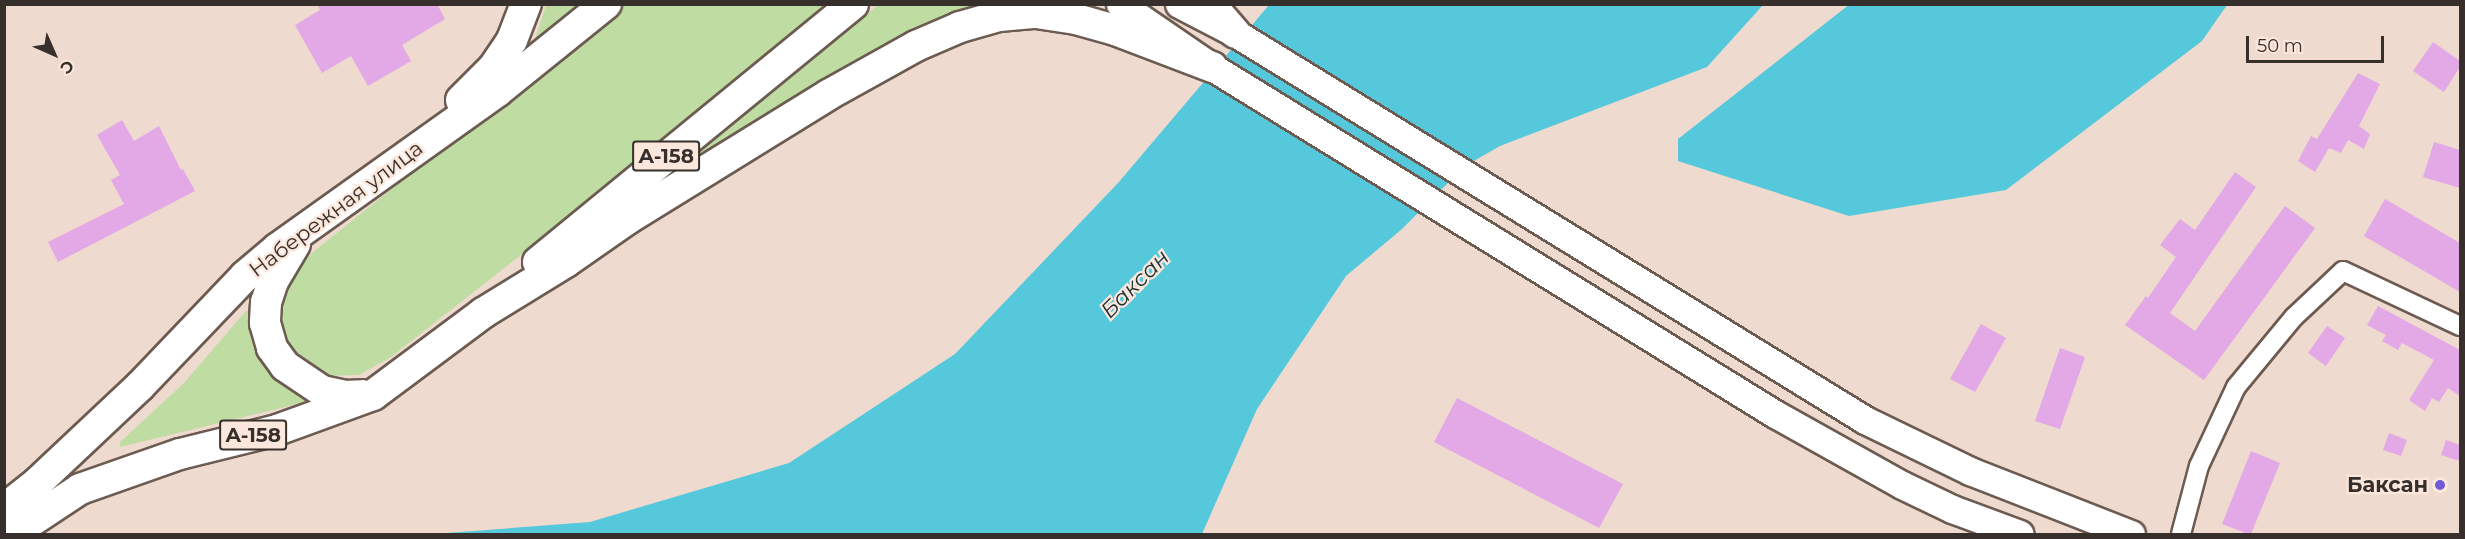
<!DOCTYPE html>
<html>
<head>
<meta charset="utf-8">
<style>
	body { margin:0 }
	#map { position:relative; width:2465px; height:539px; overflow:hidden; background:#eedace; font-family:Montserrat,sans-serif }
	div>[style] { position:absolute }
	.green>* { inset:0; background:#bfdda3 }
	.water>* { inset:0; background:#55c9db }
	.building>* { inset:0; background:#e3a8e6 }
	.roads { filter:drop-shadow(2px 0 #6c5b51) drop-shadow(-2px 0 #6c5b51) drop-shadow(0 2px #6c5b51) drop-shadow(0 -2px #6c5b51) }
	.street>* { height:18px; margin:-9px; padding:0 9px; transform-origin:9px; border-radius:9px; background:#fff }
	.secondary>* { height:27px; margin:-13.5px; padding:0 13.5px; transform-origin:13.5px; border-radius:13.5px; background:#fff }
	.primary>* { height:30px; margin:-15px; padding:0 15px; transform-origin:15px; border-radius:15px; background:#fff }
	.dots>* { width:16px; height:16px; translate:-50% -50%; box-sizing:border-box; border:3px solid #fbe7db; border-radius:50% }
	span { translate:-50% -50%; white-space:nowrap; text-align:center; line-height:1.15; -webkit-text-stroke:4.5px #fbe7db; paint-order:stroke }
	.shield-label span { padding:2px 4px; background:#fbe7db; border:2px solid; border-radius:4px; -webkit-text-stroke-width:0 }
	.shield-label { font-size:20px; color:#372f2b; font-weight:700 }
	.street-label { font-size:21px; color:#372f2b }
	.poi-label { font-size:21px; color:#372f2b; font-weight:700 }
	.right { translate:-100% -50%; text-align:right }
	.water-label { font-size:22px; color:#1d3235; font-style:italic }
	.frame { position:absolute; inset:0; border:6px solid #372f2b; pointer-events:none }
	.north { position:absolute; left:24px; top:24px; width:60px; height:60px; -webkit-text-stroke:4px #fbe7db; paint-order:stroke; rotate:135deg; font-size:16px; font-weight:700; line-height:24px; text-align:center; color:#372f2b }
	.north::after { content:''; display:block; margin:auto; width:21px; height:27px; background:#372f2b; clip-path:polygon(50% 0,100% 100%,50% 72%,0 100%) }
	.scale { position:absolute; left:2246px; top:36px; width:138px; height:27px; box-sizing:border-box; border:3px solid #372f2b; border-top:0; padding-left:8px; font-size:18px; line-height:21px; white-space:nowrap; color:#372f2b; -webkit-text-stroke:4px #fbe7db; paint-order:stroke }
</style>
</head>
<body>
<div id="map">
	<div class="green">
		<div style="clip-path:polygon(546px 5px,584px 5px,532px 49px)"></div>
		<div style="clip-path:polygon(621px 5px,831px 5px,610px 185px,391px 357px,359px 375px,328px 376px,301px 360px,283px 332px,280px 305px,289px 276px,313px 252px)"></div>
		<div style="clip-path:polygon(878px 5px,1011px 5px,622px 210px)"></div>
		<div style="clip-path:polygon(250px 309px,307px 399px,306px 402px,120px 447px,120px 442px,184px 383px,245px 312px)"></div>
	</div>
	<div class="water">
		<div style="clip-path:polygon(1850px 4px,2227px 4px,2227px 5px,2202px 41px,2006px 190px,1849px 216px,1678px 161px,1678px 139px)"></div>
		<div style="clip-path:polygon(1269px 5px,1763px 5px,1707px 67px,1500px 146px,1465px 166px,1402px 229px,1346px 276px,1257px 409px,1202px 534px,434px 534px,590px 522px,789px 463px,955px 354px,1118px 183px)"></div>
	</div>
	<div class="building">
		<div style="clip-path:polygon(317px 4px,437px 4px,445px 19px,402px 45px,411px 61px,368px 86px,351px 56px,322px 73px,295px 25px,320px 10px)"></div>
		<div style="clip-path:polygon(2433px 42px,2460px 61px,2460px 67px,2444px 92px,2413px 71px)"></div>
		<div style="clip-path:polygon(2358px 73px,2380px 84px,2359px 126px,2370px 134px,2364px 149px,2348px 140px,2341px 153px,2329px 148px,2315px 172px,2298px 161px,2311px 136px,2317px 139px)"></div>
		<div style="clip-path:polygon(122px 120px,134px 141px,159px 126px,181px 170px,183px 169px,195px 191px,58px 262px,48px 242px,124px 204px,111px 180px,120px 175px,97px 135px)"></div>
		<div style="clip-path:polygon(2434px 142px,2460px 150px,2460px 188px,2423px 177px)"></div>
		<div style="clip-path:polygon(2235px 172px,2256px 187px,2170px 313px,2195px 331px,2285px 206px,2315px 228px,2204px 380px,2125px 325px,2146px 296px,2148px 298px,2176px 257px,2160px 245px,2180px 219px,2195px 230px)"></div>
		<div style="clip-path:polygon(2385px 199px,2460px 243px,2460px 292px,2364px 236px)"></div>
		<div style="clip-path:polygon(2378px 306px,2460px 350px,2460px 396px,2448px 388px,2439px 402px,2432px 398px,2425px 411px,2409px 400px,2434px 360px,2402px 343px,2398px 350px,2382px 341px,2386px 335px,2367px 325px)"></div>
		<div style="clip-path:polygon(1981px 324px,2006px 338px,1975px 392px,1950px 379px)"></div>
		<div style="clip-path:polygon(2327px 326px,2345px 338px,2326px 366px,2308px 353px)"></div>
		<div style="clip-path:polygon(2060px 348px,2085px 357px,2060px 429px,2035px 421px)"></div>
		<div style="clip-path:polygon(1457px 398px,1623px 484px,1599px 528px,1434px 442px)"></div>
		<div style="clip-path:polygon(2389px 433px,2407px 440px,2401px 456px,2383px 450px)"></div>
		<div style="clip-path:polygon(2446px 440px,2460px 445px,2460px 461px,2441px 455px)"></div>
		<div style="clip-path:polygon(2251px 451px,2280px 463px,2251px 534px,2248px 534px,2222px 524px)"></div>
	</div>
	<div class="roads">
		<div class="street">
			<div style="left:2181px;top:534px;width:70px;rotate:-75.2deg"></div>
			<div style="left:2199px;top:466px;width:87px;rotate:-64.9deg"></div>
			<div style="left:2236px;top:387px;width:91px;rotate:-50.4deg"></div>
			<div style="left:2294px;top:317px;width:67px;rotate:-43.2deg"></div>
			<div style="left:2343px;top:271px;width:129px;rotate:25.2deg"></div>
		</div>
		<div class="secondary">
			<div style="left:1120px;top:4px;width:112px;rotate:34.4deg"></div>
			<div style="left:1212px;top:67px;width:661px;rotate:31.65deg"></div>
			<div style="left:1775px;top:414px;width:145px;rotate:29.2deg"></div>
			<div style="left:1902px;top:485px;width:55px;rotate:25.6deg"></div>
			<div style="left:1952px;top:509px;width:72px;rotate:20.2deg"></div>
			<div style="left:1179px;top:4px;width:63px;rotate:27.4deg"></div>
			<div style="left:1235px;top:33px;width:739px;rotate:31.56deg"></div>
			<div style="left:1865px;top:420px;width:117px;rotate:25.9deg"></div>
			<div style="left:1970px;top:471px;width:173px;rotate:21.4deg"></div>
		</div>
		<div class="primary">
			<div style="left:1210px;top:4px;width:38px;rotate:49deg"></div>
			<div style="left:461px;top:100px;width:47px;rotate:-45deg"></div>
			<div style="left:494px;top:67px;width:32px;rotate:-56deg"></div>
			<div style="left:512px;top:40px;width:39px;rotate:-69deg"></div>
			<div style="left:295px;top:244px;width:43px;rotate:120.7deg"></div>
			<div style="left:273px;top:281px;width:22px;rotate:108deg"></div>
			<div style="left:266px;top:302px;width:21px;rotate:93deg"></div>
			<div style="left:265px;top:323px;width:26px;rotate:74deg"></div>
			<div style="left:272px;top:348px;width:22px;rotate:54deg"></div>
			<div style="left:285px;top:366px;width:45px;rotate:34deg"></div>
			<div style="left:322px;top:391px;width:24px;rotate:12deg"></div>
			<div style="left:345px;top:396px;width:17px;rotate:-3deg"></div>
			<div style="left:538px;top:262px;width:407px;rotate:-39.3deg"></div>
			<div style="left:4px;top:509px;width:42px;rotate:-38.2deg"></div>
			<div style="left:37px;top:483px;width:141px;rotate:-43.3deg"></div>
			<div style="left:140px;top:386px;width:152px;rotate:-46.3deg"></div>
			<div style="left:245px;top:276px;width:43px;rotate:-40.3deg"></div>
			<div style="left:278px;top:248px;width:270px;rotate:-35.5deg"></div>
			<div style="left:498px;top:91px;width:139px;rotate:-38.9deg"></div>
			<div style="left:12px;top:534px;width:82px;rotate:-33.5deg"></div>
			<div style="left:80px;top:489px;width:106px;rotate:-19.3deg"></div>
			<div style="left:180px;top:454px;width:100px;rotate:-13.9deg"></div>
			<div style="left:277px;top:430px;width:102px;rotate:-20deg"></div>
			<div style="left:373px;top:395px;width:137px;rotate:-36.7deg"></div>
			<div style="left:483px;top:313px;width:97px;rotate:-31.6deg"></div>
			<div style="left:566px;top:262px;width:77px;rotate:-34.9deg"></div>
			<div style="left:629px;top:218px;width:234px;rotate:-31.7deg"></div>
			<div style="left:828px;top:95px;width:101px;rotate:-29.1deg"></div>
			<div style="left:916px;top:46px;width:48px;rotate:-23.4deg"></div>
			<div style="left:960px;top:27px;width:41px;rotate:-15.8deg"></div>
			<div style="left:999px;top:16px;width:37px;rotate:-5deg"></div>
			<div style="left:1036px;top:13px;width:40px;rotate:8.5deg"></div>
			<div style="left:1076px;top:19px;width:41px;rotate:15.8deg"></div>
			<div style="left:1115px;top:30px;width:104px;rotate:20.9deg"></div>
		</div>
	</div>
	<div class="dots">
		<div style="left:2440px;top:485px;background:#735ad5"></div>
	</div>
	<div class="shield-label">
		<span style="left:666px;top:156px">А-158</span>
		<span style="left:253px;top:435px">А-158</span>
	</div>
	<div class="street-label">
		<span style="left:336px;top:209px;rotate:-37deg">Набережная улица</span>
	</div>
	<div class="poi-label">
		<span class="right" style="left:2428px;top:485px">Баксан</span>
	</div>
	<div class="water-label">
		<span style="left:1135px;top:284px;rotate:-45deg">Баксан</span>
	</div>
	<div class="frame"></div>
	<div class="north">С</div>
	<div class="scale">50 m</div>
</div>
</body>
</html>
